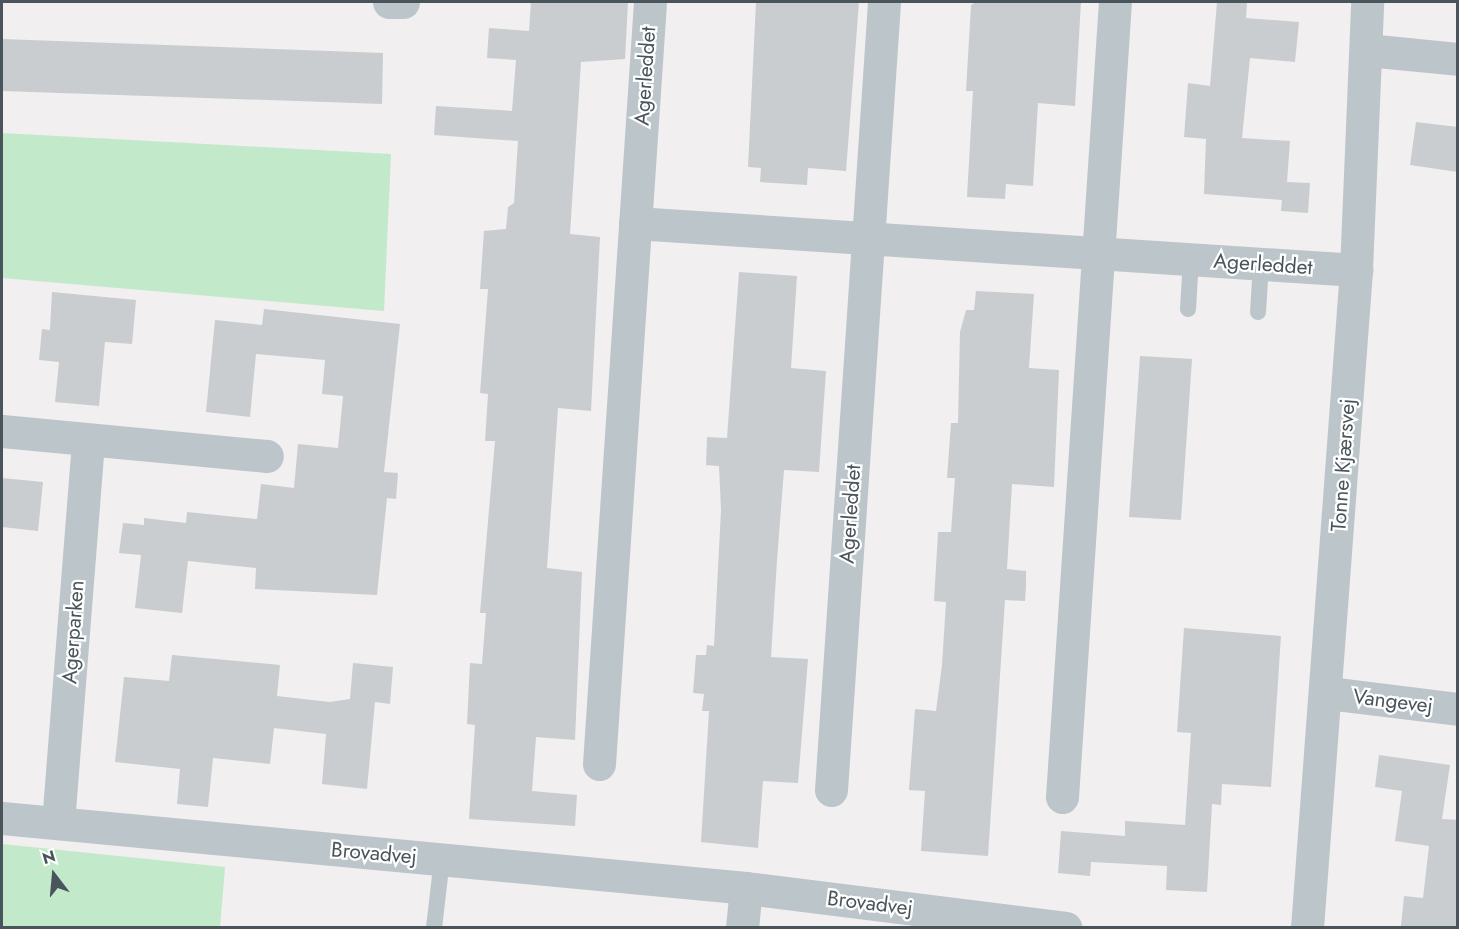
<!DOCTYPE html>
<html>
<head>
<meta charset="utf-8">
<style>
	body { margin:0 }
	#map { position:relative; width:1459px; height:929px; overflow:hidden; background:#f1efef; font-family:Jost,sans-serif }
	div>[style] { position:absolute }
	.green>* { inset:0; background:#c2e9ca }
	.building>* { inset:0; background:#c9cdd0 }
	.service>* { height:16px; margin:-8px; padding:0 8px; transform-origin:8px; border-radius:8px; background:#bcc5ca }
	.minor>* { height:33px; margin:-16.5px; padding:0 16.5px; transform-origin:16.5px; border-radius:16.5px; background:#bcc5ca }
	span { translate:-50% -50%; white-space:nowrap; text-align:center; line-height:1.15; -webkit-text-stroke:4.5px #fff; paint-order:stroke }
	.street-label { font-size:21px; color:#49555a }
	.frame { position:absolute; inset:0; border:3px solid #49555a; pointer-events:none }
	.north { position:absolute; left:24px; top:845px; width:60px; height:60px; -webkit-text-stroke:4px #fff; paint-order:stroke; rotate:344deg; font-size:16px; font-weight:700; line-height:24px; text-align:center; color:#49555a }
	.north::after { content:''; display:block; margin:auto; width:21px; height:27px; background:#49555a; clip-path:polygon(50% 0,100% 100%,50% 72%,0 100%) }
</style>
</head>
<body>
<div id="map">
	<div class="green">
		<div style="clip-path:polygon(2px 133px,391px 154px,384px 311px,2px 278px)"></div>
		<div style="clip-path:polygon(2px 844px,225px 867px,220px 927px,2px 927px)"></div>
	</div>
	<div class="building">
		<div style="clip-path:polygon(531px 2px,628px 2px,625px 59px,581px 62px,570px 234px,600px 237px,591px 411px,558px 408px,547px 568px,582px 572px,575px 740px,536px 737px,532px 791px,577px 795px,575px 826px,469px 819px,475px 725px,467px 724px,470px 663px,482px 664px,486px 613px,480px 613px,495px 441px,485px 441px,488px 394px,480px 393px,488px 289px,480px 289px,484px 231px,506px 229px,508px 207px,514px 203px,518px 141px,434px 135px,436px 106px,512px 111px,516px 60px,487px 58px,489px 28px,529px 31px)"></div>
		<div style="clip-path:polygon(756px 2px,859px 2px,846px 171px,808px 168px,807px 185px,760px 182px,761px 168px,748px 167px)"></div>
		<div style="clip-path:polygon(976px 2px,1081px 2px,1075px 106px,1038px 103px,1033px 186px,1006px 184px,1005px 199px,967px 197px,973px 91px,966px 91px,971px 5px)"></div>
		<div style="clip-path:polygon(1217px 2px,1247px 2px,1246px 18px,1299px 22px,1295px 62px,1250px 58px,1242px 138px,1290px 141px,1287px 182px,1310px 183px,1308px 213px,1281px 211px,1282px 200px,1204px 194px,1206px 139px,1184px 137px,1188px 83px,1210px 86px)"></div>
		<div style="clip-path:polygon(2px 39px,383px 53px,382px 104px,2px 91px)"></div>
		<div style="clip-path:polygon(1416px 122px,1458px 127px,1458px 172px,1410px 165px)"></div>
		<div style="clip-path:polygon(739px 272px,797px 276px,791px 368px,826px 371px,819px 472px,784px 470px,777px 560px,771px 657px,808px 659px,798px 783px,763px 781px,758px 848px,701px 842px,709px 711px,702px 711px,704px 694px,693px 693px,696px 655px,706px 655px,707px 645px,714px 646px,721px 510px,719px 466px,706px 465px,707px 437px,727px 438px)"></div>
		<div style="clip-path:polygon(976px 291px,1034px 294px,1029px 368px,1059px 370px,1054px 487px,1012px 484px,1007px 569px,1026px 571px,1026px 586px,1025px 601px,1005px 600px,988px 856px,921px 851px,925px 791px,909px 790px,915px 709px,936px 711px,942px 665px,946px 602px,934px 601px,938px 532px,951px 532px,955px 478px,947px 478px,951px 423px,958px 423px,960px 332px,966px 310px,974px 310px)"></div>
		<div style="clip-path:polygon(52px 292px,136px 300px,132px 344px,105px 342px,99px 406px,55px 402px,59px 362px,39px 360px,42px 329px,50px 330px)"></div>
		<div style="clip-path:polygon(264px 309px,400px 324px,384px 472px,398px 473px,396px 499px,387px 498px,377px 595px,255px 589px,256px 568px,188px 561px,182px 613px,135px 608px,141px 555px,119px 553px,123px 523px,144px 525px,144px 518px,186px 523px,187px 512px,257px 519px,261px 484px,294px 488px,298px 444px,338px 448px,343px 396px,322px 394px,325px 360px,256px 354px,250px 417px,206px 412px,215px 320px,262px 325px)"></div>
		<div style="clip-path:polygon(1140px 356px,1192px 359px,1181px 520px,1129px 517px)"></div>
		<div style="clip-path:polygon(2px 478px,43px 482px,38px 531px,2px 527px)"></div>
		<div style="clip-path:polygon(1184px 628px,1281px 636px,1271px 787px,1222px 784px,1221px 805px,1212px 804px,1207px 892px,1166px 890px,1167px 866px,1091px 862px,1090px 876px,1058px 873px,1061px 831px,1125px 836px,1125px 821px,1185px 825px,1191px 733px,1177px 732px)"></div>
		<div style="clip-path:polygon(172px 655px,280px 665px,277px 696px,330px 702px,350px 699px,353px 663px,393px 667px,390px 704px,375px 702px,367px 789px,322px 784px,326px 734px,274px 728px,270px 764px,213px 758px,208px 807px,177px 804px,180px 769px,115px 762px,124px 677px,169px 681px)"></div>
		<div style="clip-path:polygon(1379px 755px,1450px 765px,1442px 819px,1458px 820px,1458px 927px,1401px 926px,1404px 896px,1423px 898px,1429px 846px,1395px 841px,1402px 791px,1375px 787px)"></div>
	</div>
	<div class="service">
		<div style="left:1188px;top:309px;width:50px;rotate:-86.6deg"></div>
		<div style="left:1258px;top:312px;width:48px;rotate:-86.4deg"></div>
		<div style="left:434px;top:928px;width:69px;rotate:-83.4deg"></div>
	</div>
	<div class="minor">
		<div style="left:389px;top:2px;width:14px"></div>
		<div style="left:1367px;top:50px;width:91px;rotate:5.6deg"></div>
		<div style="left:635px;top:223px;width:723px;rotate:3.73deg"></div>
		<div style="left:2px;top:431px;width:266px;rotate:5.4deg"></div>
		<div style="left:1328px;top:693px;width:131px;rotate:7deg"></div>
		<div style="left:599px;top:764px;width:764px;rotate:-86.17deg"></div>
		<div style="left:831px;top:790px;width:790px;rotate:-86.15deg"></div>
		<div style="left:1062px;top:797px;width:797px;rotate:-86.19deg"></div>
		<div style="left:2px;top:818px;width:747px;rotate:5.37deg"></div>
		<div style="left:746px;top:888px;width:322px;rotate:7.1deg"></div>
		<div style="left:58px;top:823px;width:384px;rotate:-85.5deg"></div>
		<div style="left:742px;top:928px;width:40px;rotate:-84.3deg"></div>
		<div style="left:1307px;top:928px;width:660px;rotate:-85.74deg"></div>
		<div style="left:1356px;top:270px;width:268px;rotate:-87.6deg"></div>
	</div>
	<div class="street-label">
		<span style="left:645px;top:76px;rotate:-86deg">Agerleddet</span>
		<span style="left:1263px;top:264px;rotate:4deg">Agerleddet</span>
		<span style="left:1343px;top:465px;rotate:-86deg">Tonne Kjærsvej</span>
		<span style="left:850px;top:514px;rotate:-86deg">Agerleddet</span>
		<span style="left:73px;top:632px;rotate:-86deg">Agerparken</span>
		<span style="left:1393px;top:701px;rotate:7deg">Vangevej</span>
		<span style="left:374px;top:853px;rotate:5deg">Brovadvej</span>
		<span style="left:870px;top:903px;rotate:7deg">Brovadvej</span>
	</div>
	<div class="frame"></div>
	<div class="north">N</div>
</div>
</body>
</html>
